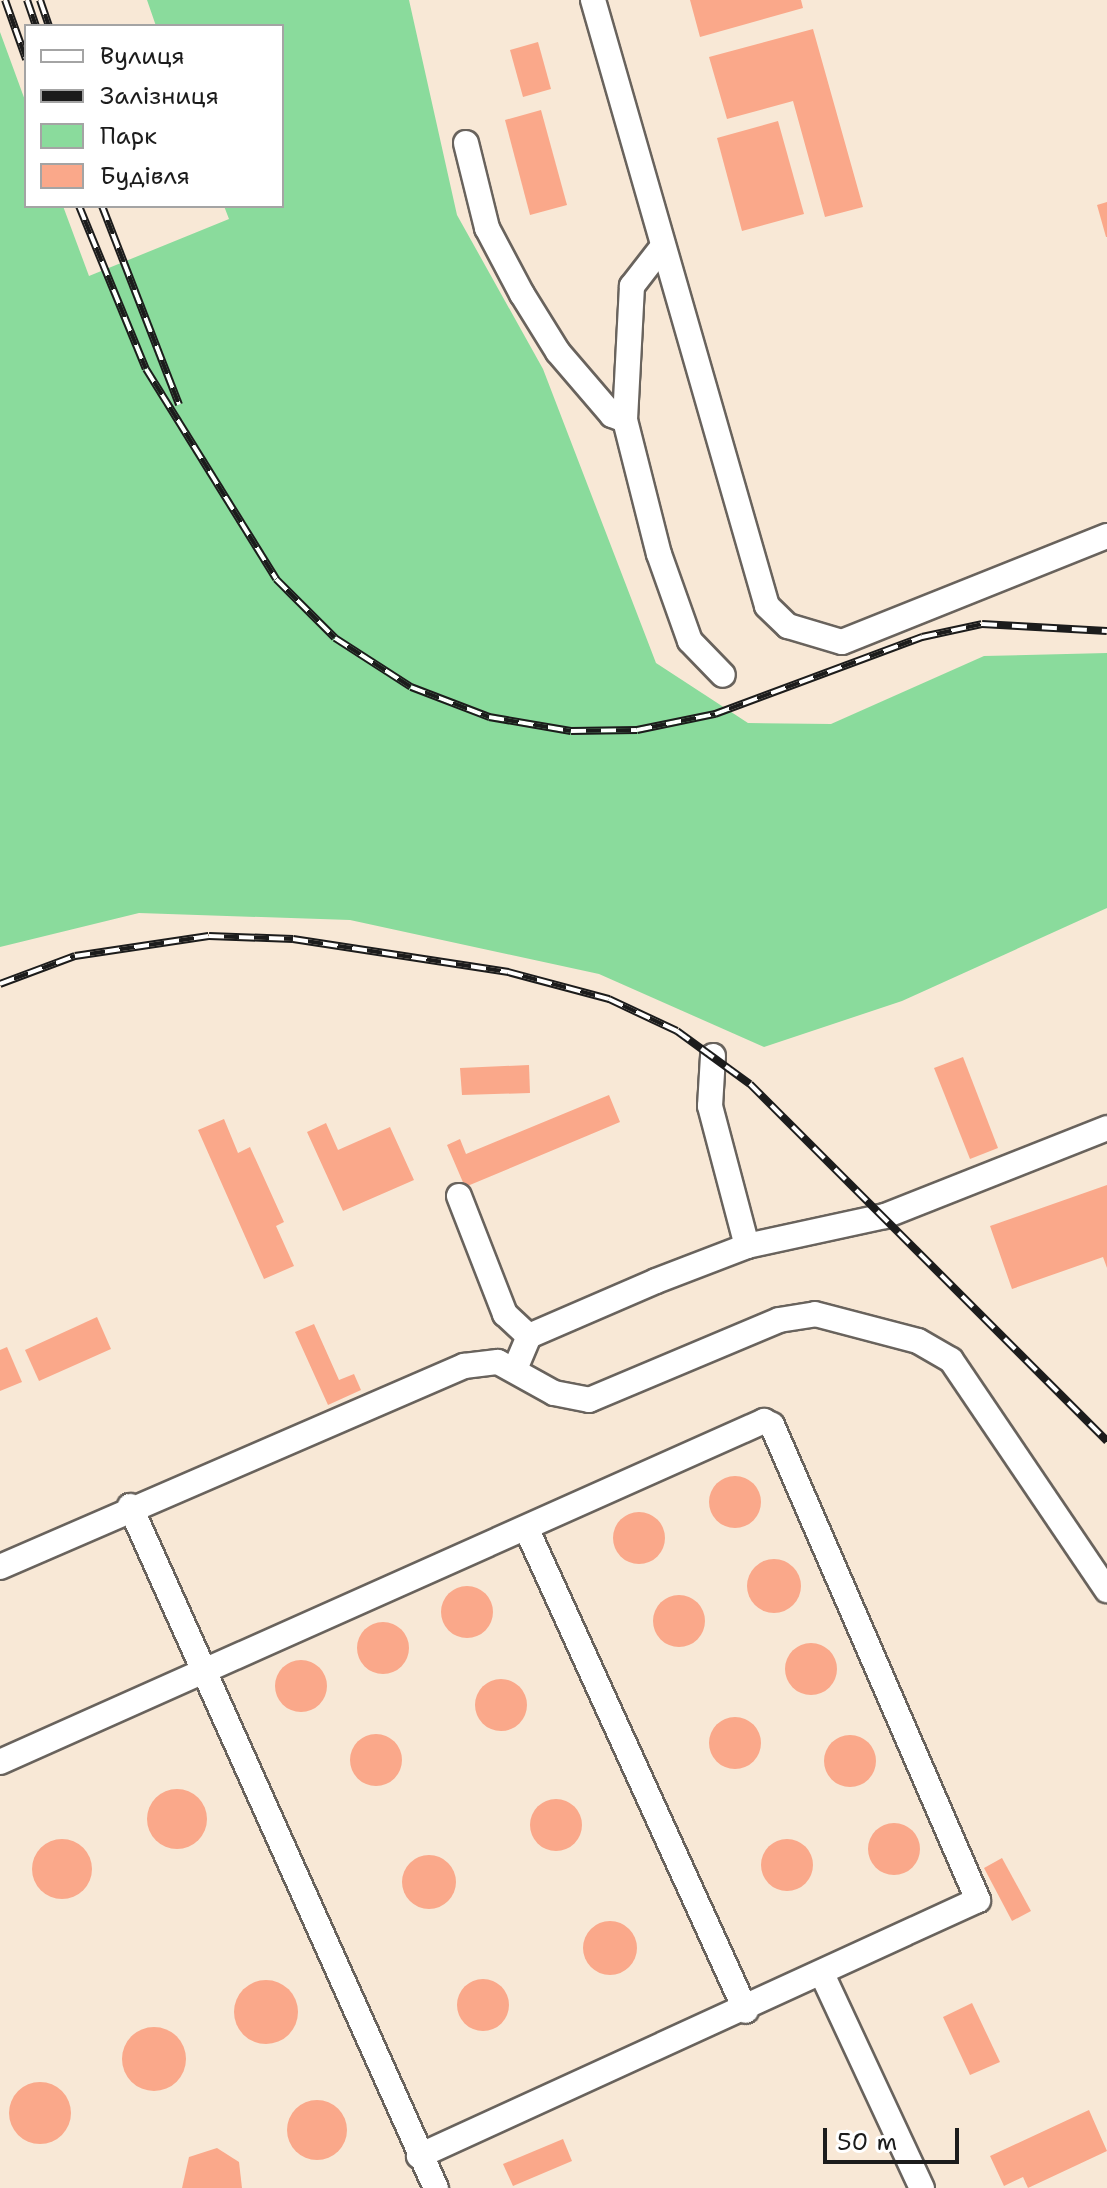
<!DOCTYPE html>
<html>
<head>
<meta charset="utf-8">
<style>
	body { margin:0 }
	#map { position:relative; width:1107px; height:2188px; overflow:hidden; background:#f8e8d6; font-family:"Shantell Sans",sans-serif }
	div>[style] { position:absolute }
	.green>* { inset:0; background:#8adb9c }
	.building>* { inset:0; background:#faa88a }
	.round { border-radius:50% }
	.roads { filter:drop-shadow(2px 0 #69635d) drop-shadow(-2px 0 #69635d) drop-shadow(0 2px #69635d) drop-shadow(0 -2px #69635d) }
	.minor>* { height:24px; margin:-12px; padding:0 12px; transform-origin:12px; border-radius:12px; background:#fff }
	.rail>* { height:8px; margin-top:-4px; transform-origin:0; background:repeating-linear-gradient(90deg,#fff 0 15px,#1c1c1c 0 30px); box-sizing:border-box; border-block:2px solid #1c1c1c }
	span { translate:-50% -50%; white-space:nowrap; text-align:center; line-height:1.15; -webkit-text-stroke:6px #fff; paint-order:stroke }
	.legend { position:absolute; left:24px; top:24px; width:260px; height:184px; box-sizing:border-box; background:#fff; border:2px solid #a4a4a4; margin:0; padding:10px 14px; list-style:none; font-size:24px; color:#1c1c1c }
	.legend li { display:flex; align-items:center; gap:16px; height:40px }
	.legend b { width:40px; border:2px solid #a4a4a4 }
	.scale { position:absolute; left:823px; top:2128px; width:136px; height:36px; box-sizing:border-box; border:4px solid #1c1c1c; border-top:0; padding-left:10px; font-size:24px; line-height:28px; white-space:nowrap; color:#1c1c1c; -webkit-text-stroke:6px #fff; paint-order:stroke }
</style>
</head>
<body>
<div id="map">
	<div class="green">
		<div style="clip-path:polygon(147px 0,409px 0,457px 215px,543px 369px,656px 663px,748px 723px,831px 724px,984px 656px,1107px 653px,1107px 908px,902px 1001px,764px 1047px,599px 974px,350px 920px,139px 913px,0 947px,0 32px,26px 103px,26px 206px,63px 206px,89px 276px,229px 219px,224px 206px,282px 206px,282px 26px,156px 26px)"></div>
	</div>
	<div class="building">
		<div style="clip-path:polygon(690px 0,801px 0,803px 8px,700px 37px)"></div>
		<div style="clip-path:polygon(813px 29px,863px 207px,825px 217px,793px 101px,727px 119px,709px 57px)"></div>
		<div style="clip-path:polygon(538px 42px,551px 89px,523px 97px,510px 50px)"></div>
		<div style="clip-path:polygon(541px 110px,567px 205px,530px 215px,505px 120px)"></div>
		<div style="clip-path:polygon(778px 121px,804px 214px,742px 231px,717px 138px)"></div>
		<div style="clip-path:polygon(1107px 202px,1107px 237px,1106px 237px,1097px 205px)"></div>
		<div style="clip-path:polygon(963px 1057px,998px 1148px,970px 1159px,934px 1068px)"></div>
		<div style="clip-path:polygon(529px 1065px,530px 1093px,462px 1095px,460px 1068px)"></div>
		<div style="clip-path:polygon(609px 1095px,620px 1122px,465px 1187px,447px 1145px,460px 1139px,466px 1154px)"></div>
		<div style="clip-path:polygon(224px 1119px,238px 1153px,250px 1147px,284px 1222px,276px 1226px,294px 1266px,264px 1279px,198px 1130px)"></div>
		<div style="clip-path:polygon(326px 1123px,338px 1150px,390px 1127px,414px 1180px,343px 1211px,307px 1132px)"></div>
		<div style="clip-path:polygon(1107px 1185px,1107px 1268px,1103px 1257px,1012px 1289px,990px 1226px)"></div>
		<div style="clip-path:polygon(97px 1317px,111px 1349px,39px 1381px,25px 1350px)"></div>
		<div style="clip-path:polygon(314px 1324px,339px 1380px,354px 1374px,361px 1390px,328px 1405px,295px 1332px)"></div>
		<div style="clip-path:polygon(7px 1347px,22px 1382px,0 1391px,0 1350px)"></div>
		<div class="round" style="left:709px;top:1476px;width:52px;height:52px"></div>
		<div class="round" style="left:613px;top:1512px;width:52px;height:52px"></div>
		<div class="round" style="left:747px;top:1559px;width:54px;height:54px"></div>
		<div class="round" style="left:441px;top:1586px;width:52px;height:52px"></div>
		<div class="round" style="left:653px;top:1595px;width:52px;height:52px"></div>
		<div class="round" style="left:357px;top:1622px;width:52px;height:52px"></div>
		<div class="round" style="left:785px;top:1643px;width:52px;height:52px"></div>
		<div class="round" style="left:275px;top:1660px;width:52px;height:52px"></div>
		<div class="round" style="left:475px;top:1679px;width:52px;height:52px"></div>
		<div class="round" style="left:709px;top:1717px;width:52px;height:52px"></div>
		<div class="round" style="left:350px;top:1734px;width:52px;height:52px"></div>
		<div class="round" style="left:824px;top:1735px;width:52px;height:52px"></div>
		<div class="round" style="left:147px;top:1789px;width:60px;height:60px"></div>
		<div class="round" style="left:530px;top:1799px;width:52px;height:52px"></div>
		<div class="round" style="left:868px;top:1823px;width:52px;height:52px"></div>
		<div class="round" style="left:761px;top:1839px;width:52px;height:52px"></div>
		<div class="round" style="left:32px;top:1839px;width:60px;height:60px"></div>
		<div class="round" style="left:402px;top:1855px;width:54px;height:54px"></div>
		<div style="clip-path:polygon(1002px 1858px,1031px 1911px,1012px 1921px,984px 1868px)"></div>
		<div class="round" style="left:583px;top:1921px;width:54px;height:54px"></div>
		<div class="round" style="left:457px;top:1979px;width:52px;height:52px"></div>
		<div class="round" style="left:234px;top:1980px;width:64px;height:64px"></div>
		<div style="clip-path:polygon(972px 2003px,1000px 2062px,970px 2075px,943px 2017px)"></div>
		<div class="round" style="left:122px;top:2027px;width:64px;height:64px"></div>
		<div class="round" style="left:9px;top:2082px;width:62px;height:62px"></div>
		<div class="round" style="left:287px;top:2100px;width:60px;height:60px"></div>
		<div style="clip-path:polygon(1089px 2110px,1107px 2151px,1028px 2188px,1023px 2177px,1004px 2186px,990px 2156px)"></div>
		<div style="clip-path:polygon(563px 2139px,572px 2161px,513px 2186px,503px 2164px)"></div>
		<div style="clip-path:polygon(217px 2148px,239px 2162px,242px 2188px,182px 2188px,189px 2157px)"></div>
	</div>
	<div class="roads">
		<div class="minor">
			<div style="left:593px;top:0;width:630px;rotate:73.98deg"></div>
			<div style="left:767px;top:606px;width:29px;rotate:44deg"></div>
			<div style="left:788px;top:626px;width:56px;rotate:16.5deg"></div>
			<div style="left:842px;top:642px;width:285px;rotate:-21.8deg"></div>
			<div style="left:466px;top:143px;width:88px;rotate:76.1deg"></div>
			<div style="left:487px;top:228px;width:75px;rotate:62.1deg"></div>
			<div style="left:522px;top:294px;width:68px;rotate:58.2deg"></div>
			<div style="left:558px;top:352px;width:83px;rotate:49.4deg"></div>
			<div style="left:612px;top:415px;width:14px;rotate:21deg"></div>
			<div style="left:663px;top:246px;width:51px;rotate:127.8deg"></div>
			<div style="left:632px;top:286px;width:134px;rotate:93deg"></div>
			<div style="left:625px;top:420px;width:138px;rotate:75.8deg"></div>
			<div style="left:659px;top:554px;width:92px;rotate:70.4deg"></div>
			<div style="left:690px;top:641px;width:47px;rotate:45.9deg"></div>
			<div style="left:713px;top:1056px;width:50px;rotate:93.4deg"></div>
			<div style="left:710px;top:1106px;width:145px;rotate:75.2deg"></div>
			<div style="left:459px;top:1196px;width:127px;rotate:68.7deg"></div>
			<div style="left:505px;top:1314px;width:33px;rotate:43deg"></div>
			<div style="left:515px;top:1369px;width:36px;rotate:-67deg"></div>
			<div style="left:529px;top:1336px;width:138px;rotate:-23.4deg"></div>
			<div style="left:656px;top:1281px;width:97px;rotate:-21deg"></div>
			<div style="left:747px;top:1246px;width:141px;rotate:-12.3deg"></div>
			<div style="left:885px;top:1216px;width:239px;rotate:-21.6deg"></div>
			<div style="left:130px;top:1506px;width:748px;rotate:65.84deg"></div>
			<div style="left:528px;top:1532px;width:526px;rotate:65.53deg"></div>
			<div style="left:0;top:1567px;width:506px;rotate:-23.42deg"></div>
			<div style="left:464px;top:1366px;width:34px;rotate:-7deg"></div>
			<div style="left:498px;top:1362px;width:64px;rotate:29deg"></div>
			<div style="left:554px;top:1393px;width:36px;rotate:11deg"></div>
			<div style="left:589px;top:1400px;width:206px;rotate:-22.8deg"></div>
			<div style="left:779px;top:1320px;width:36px;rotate:-9deg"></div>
			<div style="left:815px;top:1314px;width:106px;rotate:14.7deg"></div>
			<div style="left:918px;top:1341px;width:38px;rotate:30deg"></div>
			<div style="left:951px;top:1360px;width:278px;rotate:55.9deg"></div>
			<div style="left:0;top:1762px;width:837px;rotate:-24.05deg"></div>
			<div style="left:764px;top:1421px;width:9px;rotate:27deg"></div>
			<div style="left:772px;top:1425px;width:518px;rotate:66.55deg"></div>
			<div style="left:978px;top:1900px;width:615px;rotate:155.39deg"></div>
			<div style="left:823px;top:1976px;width:234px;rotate:65deg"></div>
		</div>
	</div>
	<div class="rail">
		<div style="left:5px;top:0;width:63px;rotate:70.4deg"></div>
		<div style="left:27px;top:0;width:28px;rotate:71deg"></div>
		<div style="left:40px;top:0;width:28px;rotate:71deg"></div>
		<div style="left:79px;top:206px;width:176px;rotate:67.7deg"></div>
		<div style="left:146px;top:369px;width:247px;rotate:58.2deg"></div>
		<div style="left:276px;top:579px;width:83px;rotate:45deg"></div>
		<div style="left:335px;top:638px;width:90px;rotate:32.8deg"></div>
		<div style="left:411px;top:687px;width:84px;rotate:21deg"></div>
		<div style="left:489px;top:717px;width:83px;rotate:9.7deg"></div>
		<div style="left:571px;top:731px;width:66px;rotate:-0.9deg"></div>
		<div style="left:637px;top:730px;width:80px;rotate:-11.6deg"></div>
		<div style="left:715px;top:714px;width:221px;rotate:-20.4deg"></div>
		<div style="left:922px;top:637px;width:61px;rotate:-12.2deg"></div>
		<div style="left:982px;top:624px;width:125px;rotate:3.2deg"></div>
		<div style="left:102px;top:206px;width:213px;rotate:68.8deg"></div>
		<div style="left:0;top:984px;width:80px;rotate:-20.5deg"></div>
		<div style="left:75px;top:956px;width:135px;rotate:-8.5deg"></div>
		<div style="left:209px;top:936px;width:84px;rotate:2deg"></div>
		<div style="left:293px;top:939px;width:218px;rotate:8.7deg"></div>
		<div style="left:508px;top:972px;width:105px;rotate:15deg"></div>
		<div style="left:609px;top:999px;width:75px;rotate:25.2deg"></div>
		<div style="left:677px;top:1031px;width:90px;rotate:36deg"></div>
		<div style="left:750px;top:1084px;width:505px;rotate:45deg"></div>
	</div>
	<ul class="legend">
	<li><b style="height:10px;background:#fff"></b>Вулиця</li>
	<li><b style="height:10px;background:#1c1c1c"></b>Залізниця</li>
	<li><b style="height:22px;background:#8adb9c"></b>Парк</li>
	<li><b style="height:22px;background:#faa88a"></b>Будівля</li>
	</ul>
	<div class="scale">50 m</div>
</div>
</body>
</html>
